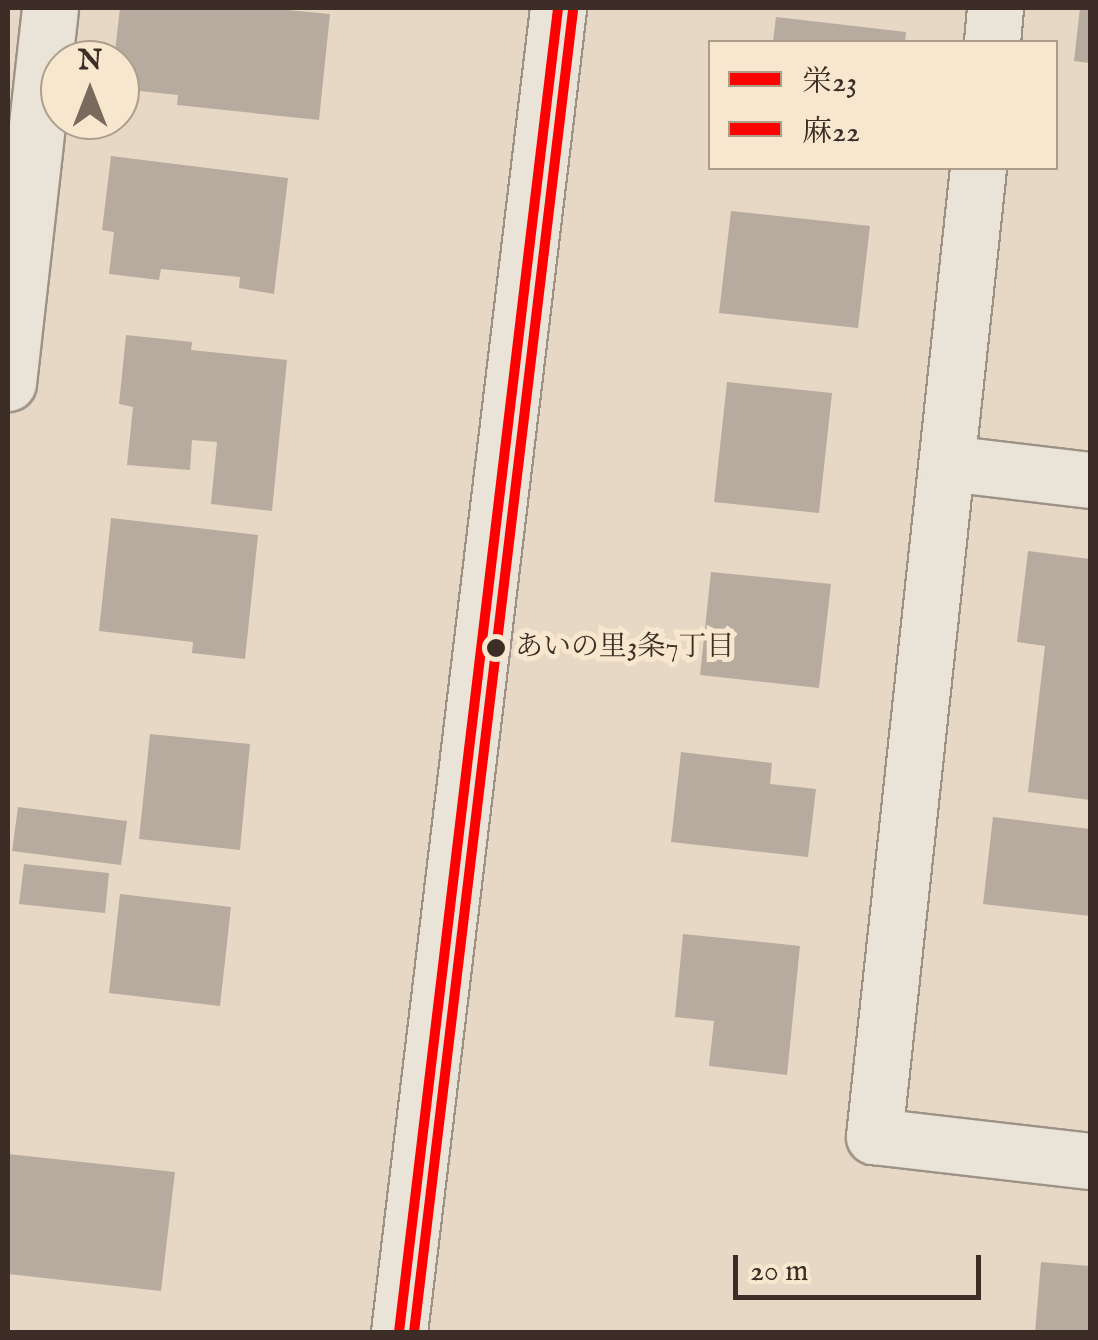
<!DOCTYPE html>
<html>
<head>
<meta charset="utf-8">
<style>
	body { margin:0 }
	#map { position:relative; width:1098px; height:1340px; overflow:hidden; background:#e6d8c4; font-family:"IM FELL English","Noto Serif JP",serif }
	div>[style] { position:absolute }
	.building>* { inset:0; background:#b6ab9e }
	.roads { filter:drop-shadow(2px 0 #9c9386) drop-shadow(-2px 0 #9c9386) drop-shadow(0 2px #9c9386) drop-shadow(0 -2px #9c9386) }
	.street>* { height:55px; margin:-27.5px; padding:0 27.5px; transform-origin:27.5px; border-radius:27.5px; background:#eae3d8 }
	.secondary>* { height:55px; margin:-27.5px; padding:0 27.5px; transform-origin:27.5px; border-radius:27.5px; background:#eae3d8 }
	.bus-1>* { height:10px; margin:-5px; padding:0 5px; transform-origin:5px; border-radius:5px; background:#f00 }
	.bus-2>* { height:10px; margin:-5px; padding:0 5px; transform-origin:5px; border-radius:5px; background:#f00 }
	.dots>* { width:28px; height:28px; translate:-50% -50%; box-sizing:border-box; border:5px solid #f8e7cf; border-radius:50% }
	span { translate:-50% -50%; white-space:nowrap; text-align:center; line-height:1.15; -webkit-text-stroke:10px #f8e7cf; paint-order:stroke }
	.bus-label { font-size:28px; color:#3c2e26 }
	.left { translate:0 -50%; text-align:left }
	.frame { position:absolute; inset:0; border:10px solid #3c2e26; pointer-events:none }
	.legend { position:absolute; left:708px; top:40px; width:350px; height:130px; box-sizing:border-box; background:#f8e7cf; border:2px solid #ad9d8b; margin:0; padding:12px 18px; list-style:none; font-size:30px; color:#3c2e26 }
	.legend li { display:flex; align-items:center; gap:20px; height:50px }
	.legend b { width:50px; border:2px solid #ad9d8b }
	.north { position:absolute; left:40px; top:40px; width:100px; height:100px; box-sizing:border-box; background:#f8e7cf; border:2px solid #ad9d8b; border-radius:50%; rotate:0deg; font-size:28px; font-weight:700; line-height:40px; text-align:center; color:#3c2e26 }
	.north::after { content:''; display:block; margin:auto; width:35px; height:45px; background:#786a5d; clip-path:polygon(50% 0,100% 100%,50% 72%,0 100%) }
	.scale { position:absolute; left:733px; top:1255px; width:248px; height:45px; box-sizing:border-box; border:5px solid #3c2e26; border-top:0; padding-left:12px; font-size:30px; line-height:35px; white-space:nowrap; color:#3c2e26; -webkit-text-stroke:8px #f8e7cf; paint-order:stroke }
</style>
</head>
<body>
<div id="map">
	<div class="building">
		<div style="clip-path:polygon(120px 8px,266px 8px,330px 14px,319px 120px,177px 105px,178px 95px,120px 89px,120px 60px,114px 60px)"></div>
		<div style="clip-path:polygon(1080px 8px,1090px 8px,1090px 63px,1074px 61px)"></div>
		<div style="clip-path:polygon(776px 17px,906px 32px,905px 42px,773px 42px)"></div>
		<div style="clip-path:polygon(111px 156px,288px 178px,274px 294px,239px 288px,240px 277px,161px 269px,159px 280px,109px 274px,114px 232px,102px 230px)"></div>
		<div style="clip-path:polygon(731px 211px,870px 226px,858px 328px,719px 313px)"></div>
		<div style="clip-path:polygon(126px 335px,192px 342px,191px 350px,287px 360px,272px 511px,211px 504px,217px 442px,192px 440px,190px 470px,127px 465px,133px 407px,119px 404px)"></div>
		<div style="clip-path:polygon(727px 382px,832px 393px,819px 513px,714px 502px)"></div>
		<div style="clip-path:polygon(111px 518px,258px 535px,245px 659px,192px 653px,193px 642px,99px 631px)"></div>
		<div style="clip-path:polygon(1028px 551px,1090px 559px,1090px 800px,1028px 792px,1045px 646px,1017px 642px)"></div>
		<div style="clip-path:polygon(711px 572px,831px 584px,819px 688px,700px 675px)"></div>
		<div style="clip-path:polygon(150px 734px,250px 744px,240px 850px,139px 839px)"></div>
		<div style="clip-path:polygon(681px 752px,772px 763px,770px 784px,816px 789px,808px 857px,671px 842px)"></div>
		<div style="clip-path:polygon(18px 807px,127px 821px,121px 865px,12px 851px)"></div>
		<div style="clip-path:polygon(993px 817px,1090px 829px,1090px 916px,983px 904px)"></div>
		<div style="clip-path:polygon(24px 864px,109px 873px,105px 913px,19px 904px)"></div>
		<div style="clip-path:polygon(120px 894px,231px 907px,220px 1006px,109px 993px)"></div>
		<div style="clip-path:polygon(683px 934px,800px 946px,787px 1075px,709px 1066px,714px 1021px,675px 1017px)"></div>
		<div style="clip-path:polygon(8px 1154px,175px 1172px,161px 1291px,8px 1274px)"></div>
		<div style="clip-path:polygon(1041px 1262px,1090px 1266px,1090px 1332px,1035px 1332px)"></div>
	</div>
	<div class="roads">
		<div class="street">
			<div style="left:992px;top:42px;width:34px;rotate:-85deg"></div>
			<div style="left:978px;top:168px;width:974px;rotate:96.13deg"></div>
			<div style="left:874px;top:1136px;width:217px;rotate:6.6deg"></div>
			<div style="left:8px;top:383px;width:377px;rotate:-83.6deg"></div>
			<div style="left:947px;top:463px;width:144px;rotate:6.8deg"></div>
		</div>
		<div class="secondary">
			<div style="left:399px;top:1332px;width:1334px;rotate:-83.15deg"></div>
		</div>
	</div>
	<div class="bus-1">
		<div style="left:399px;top:1332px;width:1334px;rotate:-83.15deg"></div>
	</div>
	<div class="bus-2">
		<div style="left:414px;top:1332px;width:1332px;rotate:-83.14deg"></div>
	</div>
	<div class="dots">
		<div style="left:496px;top:648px;background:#3c2e26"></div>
	</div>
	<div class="bus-label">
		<span class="left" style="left:515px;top:648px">あいの里3条7丁目</span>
	</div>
	<div class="frame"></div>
	<ul class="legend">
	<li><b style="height:12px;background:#f00"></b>栄23</li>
	<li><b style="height:12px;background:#f00"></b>麻22</li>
	</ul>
	<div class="north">N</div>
	<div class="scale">20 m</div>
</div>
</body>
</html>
